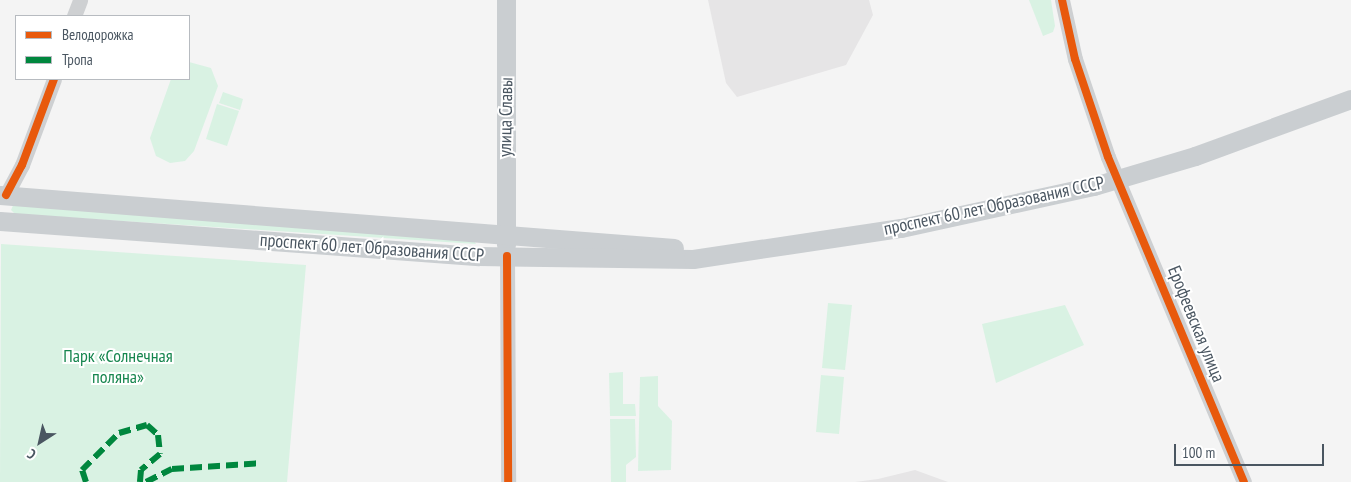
<!DOCTYPE html>
<html>
<head>
<meta charset="utf-8">
<style>
	body { margin:0 }
	#map { position:relative; width:1351px; height:482px; overflow:hidden; background:#f4f4f4; font-family:"PT Sans Narrow",sans-serif }
	div>[style] { position:absolute }
	.education>* { inset:0; background:#e6e5e6 }
	.green>* { inset:0; background:#d9f2e3 }
	.minor>* { height:15px; margin:-7.5px; padding:0 7.5px; transform-origin:7.5px; border-radius:7.5px; background:#ced0d2 }
	.major>* { height:19px; margin:-9.5px; padding:0 9.5px; transform-origin:9.5px; border-radius:9.5px; background:#caced1 }
	.quiet>* { height:6px; margin-top:-3px; transform-origin:0; background:repeating-linear-gradient(90deg,#00873e 0 12px,transparent 0 18px) }
	.cycleway>* { height:8px; margin:-4px; padding:0 4px; transform-origin:4px; border-radius:4px; background:#e8590c }
	span { translate:-50% -50%; white-space:nowrap; text-align:center; line-height:1.15; -webkit-text-stroke:4px #fff; paint-order:stroke }
	.street-label { font-size:18px; color:#4a5661 }
	.park-label { font-size:18px; color:#17864f }
	.legend { position:absolute; left:15px; top:15px; width:175px; height:65px; box-sizing:border-box; background:#fff; border:1px solid #b7bbc0; margin:0; padding:6px 9px; list-style:none; font-size:15px; color:#4a5661 }
	.legend li { display:flex; align-items:center; gap:10px; height:25px }
	.legend b { width:25px; border:1px solid #b7bbc0 }
	.north { position:absolute; left:15px; top:417px; width:50px; height:50px; -webkit-text-stroke:4px #fff; paint-order:stroke; rotate:215deg; font-size:14px; font-weight:700; line-height:20px; text-align:center; color:#4a5661 }
	.north::after { content:''; display:block; margin:auto; width:18px; height:22px; background:#4a5661; clip-path:polygon(50% 0,100% 100%,50% 72%,0 100%) }
	.scale { position:absolute; left:1174px; top:444px; width:150px; height:22px; box-sizing:border-box; border:2px solid #4a5661; border-top:0; padding-left:6px; font-size:15px; line-height:18px; white-space:nowrap; color:#4a5661; -webkit-text-stroke:4px #fff; paint-order:stroke }
</style>
</head>
<body>
<div id="map">
	<div class="education">
		<div style="clip-path:polygon(708px 0,869px 0,873px 15px,846px 65px,737px 97px,726px 83px)"></div>
		<div style="clip-path:polygon(915px 470px,948px 482px,855px 482px,878px 479px)"></div>
	</div>
	<div class="green">
		<div style="clip-path:polygon(1029px 0,1051px 0,1055px 26px,1053px 32px,1043px 36px)"></div>
		<div style="clip-path:polygon(189px 62px,211px 68px,218px 86px,194px 151px,185px 161px,170px 163px,156px 156px,150px 138px,171px 79px,189px 79px)"></div>
		<div style="clip-path:polygon(223px 92px,243px 99px,240px 110px,219px 103px)"></div>
		<div style="clip-path:polygon(217px 104px,239px 111px,227px 146px,206px 139px)"></div>
		<div style="clip-path:polygon(14px 203px,474px 241px,476px 244px,15px 214px,11px 210px)"></div>
		<div style="clip-path:polygon(1px 244px,306px 265px,287px 482px,0 482px)"></div>
		<div style="clip-path:polygon(828px 303px,852px 305px,845px 370px,822px 368px)"></div>
		<div style="clip-path:polygon(1065px 305px,1084px 345px,996px 383px,982px 324px)"></div>
		<div style="clip-path:polygon(623px 372px,623px 404px,635px 404px,636px 416px,610px 416px,609px 373px)"></div>
		<div style="clip-path:polygon(821px 375px,844px 377px,839px 434px,816px 432px)"></div>
		<div style="clip-path:polygon(658px 376px,658px 406px,672px 421px,671px 470px,638px 471px,640px 377px)"></div>
		<div style="clip-path:polygon(610px 419px,635px 419px,636px 457px,626px 465px,626px 482px,611px 482px)"></div>
	</div>
	<div class="minor">
		<div style="left:1062px;top:0;width:60px;rotate:77.6deg"></div>
		<div style="left:1075px;top:59px;width:103px;rotate:71.4deg"></div>
		<div style="left:1108px;top:157px;width:352px;rotate:67.3deg"></div>
		<div style="left:74px;top:16px;width:17px;rotate:-69deg"></div>
		<div style="left:6px;top:195px;width:34px;rotate:-62deg"></div>
		<div style="left:22px;top:165px;width:92px;rotate:-69.6deg"></div>
		<div style="left:507px;top:256px;width:226px;rotate:89.7deg"></div>
	</div>
	<div class="major">
		<div style="left:506px;top:0;width:245px;rotate:90deg"></div>
		<div style="left:0;top:195px;width:676px;rotate:4.5deg"></div>
		<div style="left:0;top:221px;width:480px;rotate:4.2deg"></div>
		<div style="left:479px;top:256px;width:214px;rotate:0.8deg"></div>
		<div style="left:693px;top:259px;width:210px;rotate:-8.5deg"></div>
		<div style="left:901px;top:228px;width:198px;rotate:-12.3deg"></div>
		<div style="left:1094px;top:186px;width:105px;rotate:-16.5deg"></div>
		<div style="left:1195px;top:156px;width:166px;rotate:-20.1deg"></div>
	</div>
	<div class="quiet">
		<div style="left:86px;top:482px;width:13px;rotate:-108deg"></div>
		<div style="left:82px;top:470px;width:52px;rotate:-45deg"></div>
		<div style="left:119px;top:433px;width:29px;rotate:-16deg"></div>
		<div style="left:147px;top:425px;width:15px;rotate:42deg"></div>
		<div style="left:158px;top:435px;width:19px;rotate:84deg"></div>
		<div style="left:160px;top:454px;width:25px;rotate:140deg"></div>
		<div style="left:141px;top:470px;width:12px;rotate:95deg"></div>
		<div style="left:146px;top:482px;width:29px;rotate:-27deg"></div>
		<div style="left:172px;top:469px;width:90px;rotate:-3.8deg"></div>
	</div>
	<div class="cycleway">
		<div style="left:1062px;top:0;width:60px;rotate:77.6deg"></div>
		<div style="left:1075px;top:59px;width:103px;rotate:71.4deg"></div>
		<div style="left:1108px;top:157px;width:352px;rotate:67.3deg"></div>
		<div style="left:6px;top:195px;width:34px;rotate:-62deg"></div>
		<div style="left:22px;top:165px;width:92px;rotate:-69.6deg"></div>
		<div style="left:507px;top:256px;width:226px;rotate:89.7deg"></div>
	</div>
	<div class="street-label">
		<span style="left:506px;top:117px;rotate:-89deg">улица Славы</span>
		<span style="left:994px;top:206px;rotate:-12deg">проспект 60 лет Образования СССР</span>
		<span style="left:372px;top:248px;rotate:4deg">проспект 60 лет Образования СССР</span>
		<span style="left:1196px;top:324px;rotate:68deg">Ерофеевская улица</span>
	</div>
	<div class="park-label">
		<span style="left:118px;top:367px">Парк «Солнечная<br>поляна»</span>
	</div>
	<ul class="legend">
	<li><b style="height:6px;background:#e8590c"></b>Велодорожка</li>
	<li><b style="height:6px;background:#00873e"></b>Тропа</li>
	</ul>
	<div class="north">С</div>
	<div class="scale">100 m</div>
</div>
</body>
</html>
